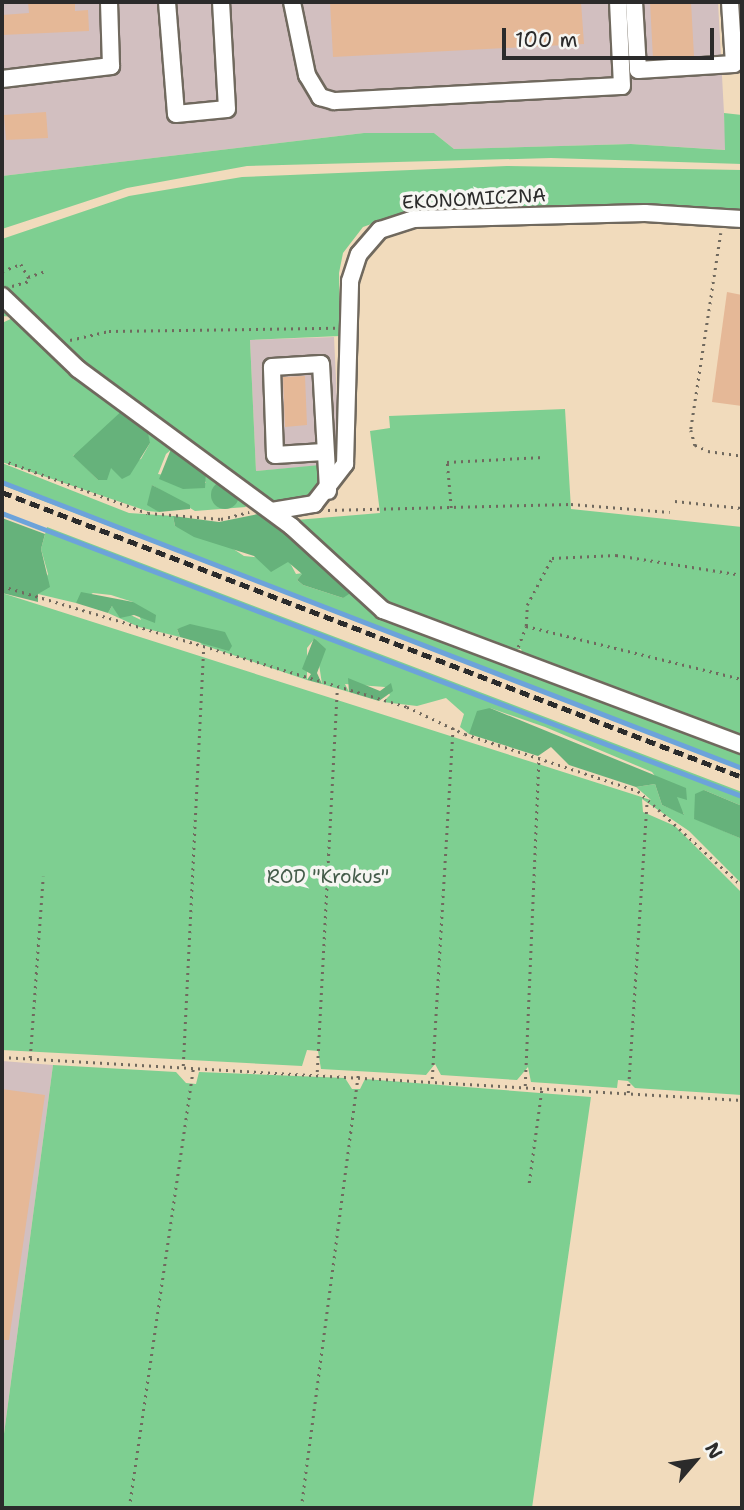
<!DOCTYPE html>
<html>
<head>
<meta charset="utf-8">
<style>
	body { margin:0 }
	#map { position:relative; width:744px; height:1510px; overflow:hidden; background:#f1dbbc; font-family:"Shantell Sans",sans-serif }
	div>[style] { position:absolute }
	.industrial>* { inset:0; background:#d2bfc0 }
	.green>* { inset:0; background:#7ecf91 }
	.forest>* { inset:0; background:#66b27b }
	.round { border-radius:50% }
	.stream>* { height:4.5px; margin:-2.25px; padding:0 2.25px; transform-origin:2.25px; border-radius:2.25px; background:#6ca3da }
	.building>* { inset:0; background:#e5b897 }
	.path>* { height:2.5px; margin-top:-1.25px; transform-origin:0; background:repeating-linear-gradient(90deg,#70695e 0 2px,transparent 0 7px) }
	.roads { filter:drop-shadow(2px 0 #70695e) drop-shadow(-2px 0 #70695e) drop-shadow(0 2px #70695e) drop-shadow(0 -2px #70695e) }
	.minor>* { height:16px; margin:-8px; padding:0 8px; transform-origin:8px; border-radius:8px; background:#fff }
	.rail>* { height:4.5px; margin-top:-2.25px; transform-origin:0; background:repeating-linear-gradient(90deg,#2b2b2b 0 10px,transparent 0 15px) }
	span { translate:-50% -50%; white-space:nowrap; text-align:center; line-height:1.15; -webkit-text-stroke:7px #f6f6f2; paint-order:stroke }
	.street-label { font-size:19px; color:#2b2b2b }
	.park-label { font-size:19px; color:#445c4a }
	.frame { position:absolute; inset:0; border:4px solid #2b2b2b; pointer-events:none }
	.north { position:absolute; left:660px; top:1426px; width:70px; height:70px; -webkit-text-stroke:5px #f6f6f2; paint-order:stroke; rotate:61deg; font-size:19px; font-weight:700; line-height:28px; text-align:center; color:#2b2b2b }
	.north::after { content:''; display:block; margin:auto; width:24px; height:32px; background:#2b2b2b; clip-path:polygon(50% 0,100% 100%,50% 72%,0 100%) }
	.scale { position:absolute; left:502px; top:28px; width:212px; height:32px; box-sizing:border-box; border:4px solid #2b2b2b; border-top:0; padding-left:9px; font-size:21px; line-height:24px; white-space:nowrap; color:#2b2b2b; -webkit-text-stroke:5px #f6f6f2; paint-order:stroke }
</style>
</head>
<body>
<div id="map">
	<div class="industrial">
		<div style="clip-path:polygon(2px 2px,718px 2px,726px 150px,631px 144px,454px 149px,434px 133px,364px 133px,2px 176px)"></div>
		<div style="clip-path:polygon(334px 337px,340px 464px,256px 471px,250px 340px)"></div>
		<div style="clip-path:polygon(2px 1061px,53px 1065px,2px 1449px)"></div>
	</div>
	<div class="green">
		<div style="clip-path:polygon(724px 113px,742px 115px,742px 164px,551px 158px,247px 166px,127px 188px,2px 229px,2px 176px,364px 133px,434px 133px,454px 149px,631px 144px,725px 150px)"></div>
		<div style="clip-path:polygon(507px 166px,742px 170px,742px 213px,650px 207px,405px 212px,363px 227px,343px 253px,339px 273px,340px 336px,250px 340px,256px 471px,320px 465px,323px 492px,316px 498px,275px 509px,102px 383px,2px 292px,2px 239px,129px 196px,242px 177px)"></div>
		<div style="clip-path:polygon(evenodd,2px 300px,179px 443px,166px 454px,158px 474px,206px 483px,197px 466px,235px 487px,212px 492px,215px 502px,240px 493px,246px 507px,195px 511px,152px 485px,151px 505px,159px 512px,147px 511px,2px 462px,2px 323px,15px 317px,2px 316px,2px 300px,150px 443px,141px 459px,110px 468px,98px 480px,73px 455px,150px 443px)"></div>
		<div style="clip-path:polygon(565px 409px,571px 509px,742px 527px,742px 740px,523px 655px,521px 649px,508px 650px,386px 606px,296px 520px,380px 513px,370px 431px,390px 428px,389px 416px)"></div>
		<div style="clip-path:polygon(2px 463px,129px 513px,173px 516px,175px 526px,218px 539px,244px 556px,289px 561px,296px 574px,303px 573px,297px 580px,303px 585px,343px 598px,350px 584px,364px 601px,582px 686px,579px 693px,595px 699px,598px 693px,742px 749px,742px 768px,2px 485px)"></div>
		<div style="clip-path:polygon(47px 527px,742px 792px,742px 806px,704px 790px,694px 818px,742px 839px,741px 883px,689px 831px,642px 799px,643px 812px,675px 826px,742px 893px,742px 1095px,635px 1088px,628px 1081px,618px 1080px,617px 1088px,531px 1082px,528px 1067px,517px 1080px,441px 1075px,435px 1064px,426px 1075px,321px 1069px,318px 1051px,307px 1050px,302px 1066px,2px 1050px,2px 593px,651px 800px,636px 787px,655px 784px,662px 805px,684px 814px,652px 772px,545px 727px,490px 708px,469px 734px,460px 727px,464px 714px,446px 698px,417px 706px,383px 702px,390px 695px,385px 687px,345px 684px,349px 692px,322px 684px,315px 638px,307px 648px,307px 680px,200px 644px,220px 633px,183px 628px,177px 629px,180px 637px,139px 627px,108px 613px,112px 606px,141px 620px,133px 602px,111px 595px,93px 593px,76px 603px,38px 594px,48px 574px,41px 549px)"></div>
		<div style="clip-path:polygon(53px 1065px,176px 1072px,186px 1083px,196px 1084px,199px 1072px,345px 1078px,352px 1089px,360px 1089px,365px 1079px,591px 1097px,532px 1508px,2px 1508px,2px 1449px)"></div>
	</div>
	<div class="forest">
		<div style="clip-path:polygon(125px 408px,146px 423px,150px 443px,130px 475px,122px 479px,111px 468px,107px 480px,98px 480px,73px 456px)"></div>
		<div style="clip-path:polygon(173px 444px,206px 471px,205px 488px,183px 489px,159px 479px)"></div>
		<div class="round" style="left:211px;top:481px;width:28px;height:28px"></div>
		<div style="clip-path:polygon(152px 485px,190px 505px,190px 509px,159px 512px,147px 505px)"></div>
		<div style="clip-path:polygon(263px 513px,350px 584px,349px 594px,343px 598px,303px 585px,297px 580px,302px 574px,288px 562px,271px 572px,254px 556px,194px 537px,175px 526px,173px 516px,219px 522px)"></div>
		<div style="clip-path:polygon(2px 518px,45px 534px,41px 549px,50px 587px,38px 594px,38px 602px,2px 593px)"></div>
		<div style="clip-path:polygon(81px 592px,133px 602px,156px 615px,155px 623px,134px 615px,120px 618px,112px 606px,108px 613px,76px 603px)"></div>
		<div style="clip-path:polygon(190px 624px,225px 632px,232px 646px,229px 651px,180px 637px,177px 629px)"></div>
		<div style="clip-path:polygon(314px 638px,326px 649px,317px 673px,322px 684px,307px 680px,311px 674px,302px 669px)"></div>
		<div style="clip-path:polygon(348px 678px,380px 691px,391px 683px,393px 691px,379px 701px,349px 692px)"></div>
		<div style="clip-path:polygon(490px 708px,686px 788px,687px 800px,677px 797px,684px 815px,662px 805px,655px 784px,636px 787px,569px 765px,551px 747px,538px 756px,469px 734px,477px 711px)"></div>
		<div style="clip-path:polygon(704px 790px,742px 806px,742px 839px,694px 819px,695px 794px)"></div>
	</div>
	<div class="stream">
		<div style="left:2px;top:482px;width:793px;rotate:21.13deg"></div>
		<div style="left:2px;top:513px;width:792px;rotate:20.93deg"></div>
	</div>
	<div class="building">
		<div style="clip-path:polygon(28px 2px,75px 2px,75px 11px,88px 10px,89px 31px,2px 35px,2px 15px,29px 13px)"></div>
		<div style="clip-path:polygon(330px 2px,581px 2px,584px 44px,333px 57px)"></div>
		<div style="clip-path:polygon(650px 2px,691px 2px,694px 56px,653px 59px)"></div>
		<div style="clip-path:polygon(46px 112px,48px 138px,6px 140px,4px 115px)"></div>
		<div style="clip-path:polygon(727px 292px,742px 295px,742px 406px,712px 402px)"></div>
		<div style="clip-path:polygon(305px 376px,307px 425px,285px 427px,283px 377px)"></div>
		<div style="clip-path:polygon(2px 1089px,45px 1095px,9px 1340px,2px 1340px)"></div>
	</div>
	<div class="path">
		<div style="left:721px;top:233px;width:199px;rotate:98.7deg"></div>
		<div style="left:691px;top:430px;width:16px;rotate:75deg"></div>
		<div style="left:695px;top:445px;width:14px;rotate:25deg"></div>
		<div style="left:708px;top:451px;width:34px;rotate:8deg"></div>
		<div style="left:2px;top:271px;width:20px;rotate:-20deg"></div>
		<div style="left:21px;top:264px;width:18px;rotate:61deg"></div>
		<div style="left:28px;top:277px;width:18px;rotate:-19deg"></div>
		<div style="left:12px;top:286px;width:18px;rotate:-16deg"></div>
		<div style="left:70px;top:340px;width:40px;rotate:-13deg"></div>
		<div style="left:109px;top:331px;width:226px;rotate:-0.8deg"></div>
		<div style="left:2px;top:460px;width:155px;rotate:20deg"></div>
		<div style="left:148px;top:513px;width:73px;rotate:4.7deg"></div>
		<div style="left:221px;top:519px;width:29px;rotate:-14deg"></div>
		<div style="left:675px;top:501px;width:67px;rotate:6deg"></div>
		<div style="left:451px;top:508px;width:46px;rotate:-95deg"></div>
		<div style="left:447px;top:462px;width:97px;rotate:-3deg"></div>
		<div style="left:328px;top:510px;width:243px;rotate:-1.4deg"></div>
		<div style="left:571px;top:504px;width:99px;rotate:4.6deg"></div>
		<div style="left:2px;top:586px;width:423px;rotate:16.6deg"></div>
		<div style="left:407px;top:707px;width:64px;rotate:25deg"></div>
		<div style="left:465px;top:734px;width:182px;rotate:18.2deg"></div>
		<div style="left:638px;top:791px;width:141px;rotate:42.4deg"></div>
		<div style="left:526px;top:626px;width:21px;rotate:-87deg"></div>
		<div style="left:527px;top:605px;width:53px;rotate:-62deg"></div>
		<div style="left:552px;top:558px;width:64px;rotate:-2.7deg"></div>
		<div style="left:616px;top:555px;width:128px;rotate:9deg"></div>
		<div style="left:518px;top:647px;width:22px;rotate:-69deg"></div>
		<div style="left:526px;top:626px;width:222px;rotate:13.8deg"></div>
		<div style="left:2px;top:1057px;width:741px;rotate:3.33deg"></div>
		<div style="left:30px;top:1058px;width:182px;rotate:-85.9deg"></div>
		<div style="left:183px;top:1066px;width:416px;rotate:-87.2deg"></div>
		<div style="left:317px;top:1072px;width:382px;rotate:-87deg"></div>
		<div style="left:432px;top:1079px;width:353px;rotate:-86.6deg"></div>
		<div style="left:525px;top:1086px;width:329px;rotate:-87.6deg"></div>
		<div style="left:628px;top:1093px;width:294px;rotate:-86.3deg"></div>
		<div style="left:529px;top:1183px;width:97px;rotate:-82.3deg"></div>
		<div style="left:129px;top:1508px;width:446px;rotate:-81.7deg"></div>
		<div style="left:301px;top:1508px;width:438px;rotate:-82.5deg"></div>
	</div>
	<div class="roads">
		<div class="minor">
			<div style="left:167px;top:2px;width:112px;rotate:85.4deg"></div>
			<div style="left:176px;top:114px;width:51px;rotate:-5.6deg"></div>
			<div style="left:227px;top:109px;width:107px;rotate:-93.2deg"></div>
			<div style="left:292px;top:2px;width:75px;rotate:78.4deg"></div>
			<div style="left:307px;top:75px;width:26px;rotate:59deg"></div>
			<div style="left:320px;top:97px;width:15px;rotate:16deg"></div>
			<div style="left:334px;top:101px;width:288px;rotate:-3deg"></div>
			<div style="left:622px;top:86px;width:84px;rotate:-92.7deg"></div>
			<div style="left:634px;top:2px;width:68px;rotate:86.6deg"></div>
			<div style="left:638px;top:70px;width:96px;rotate:-3.6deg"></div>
			<div style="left:734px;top:64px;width:62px;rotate:-93.7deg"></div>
			<div style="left:2px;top:79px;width:110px;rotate:-6.8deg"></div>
			<div style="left:111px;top:66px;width:64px;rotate:-91.8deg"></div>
			<div style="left:2px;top:296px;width:105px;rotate:43.8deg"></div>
			<div style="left:78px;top:369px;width:265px;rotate:36.4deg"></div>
			<div style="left:291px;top:526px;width:125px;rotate:42.4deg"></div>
			<div style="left:383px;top:610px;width:384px;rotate:20.6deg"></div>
			<div style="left:324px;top:452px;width:49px;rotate:176.5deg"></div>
			<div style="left:275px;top:455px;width:88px;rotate:-92deg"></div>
			<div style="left:272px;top:367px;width:49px;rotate:-3.5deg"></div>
			<div style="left:321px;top:364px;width:127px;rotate:86.8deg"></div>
			<div style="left:272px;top:511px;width:43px;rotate:-9.5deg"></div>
			<div style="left:314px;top:504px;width:51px;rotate:-52.2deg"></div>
			<div style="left:345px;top:464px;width:183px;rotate:-88.4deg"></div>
			<div style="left:350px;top:281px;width:28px;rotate:-72deg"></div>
			<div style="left:359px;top:254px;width:32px;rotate:-49deg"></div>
			<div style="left:380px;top:230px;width:36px;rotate:-18deg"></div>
			<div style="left:414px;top:219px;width:231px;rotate:-1.5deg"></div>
			<div style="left:645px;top:213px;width:97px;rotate:3.5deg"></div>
		</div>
	</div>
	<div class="rail">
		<div style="left:2px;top:492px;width:793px;rotate:21.06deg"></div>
	</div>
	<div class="street-label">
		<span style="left:474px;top:199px;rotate:-3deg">EKONOMICZNA</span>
	</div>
	<div class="park-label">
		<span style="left:328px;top:877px">ROD "Krokus"</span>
	</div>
	<div class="frame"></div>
	<div class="north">N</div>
	<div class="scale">100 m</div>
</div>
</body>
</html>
